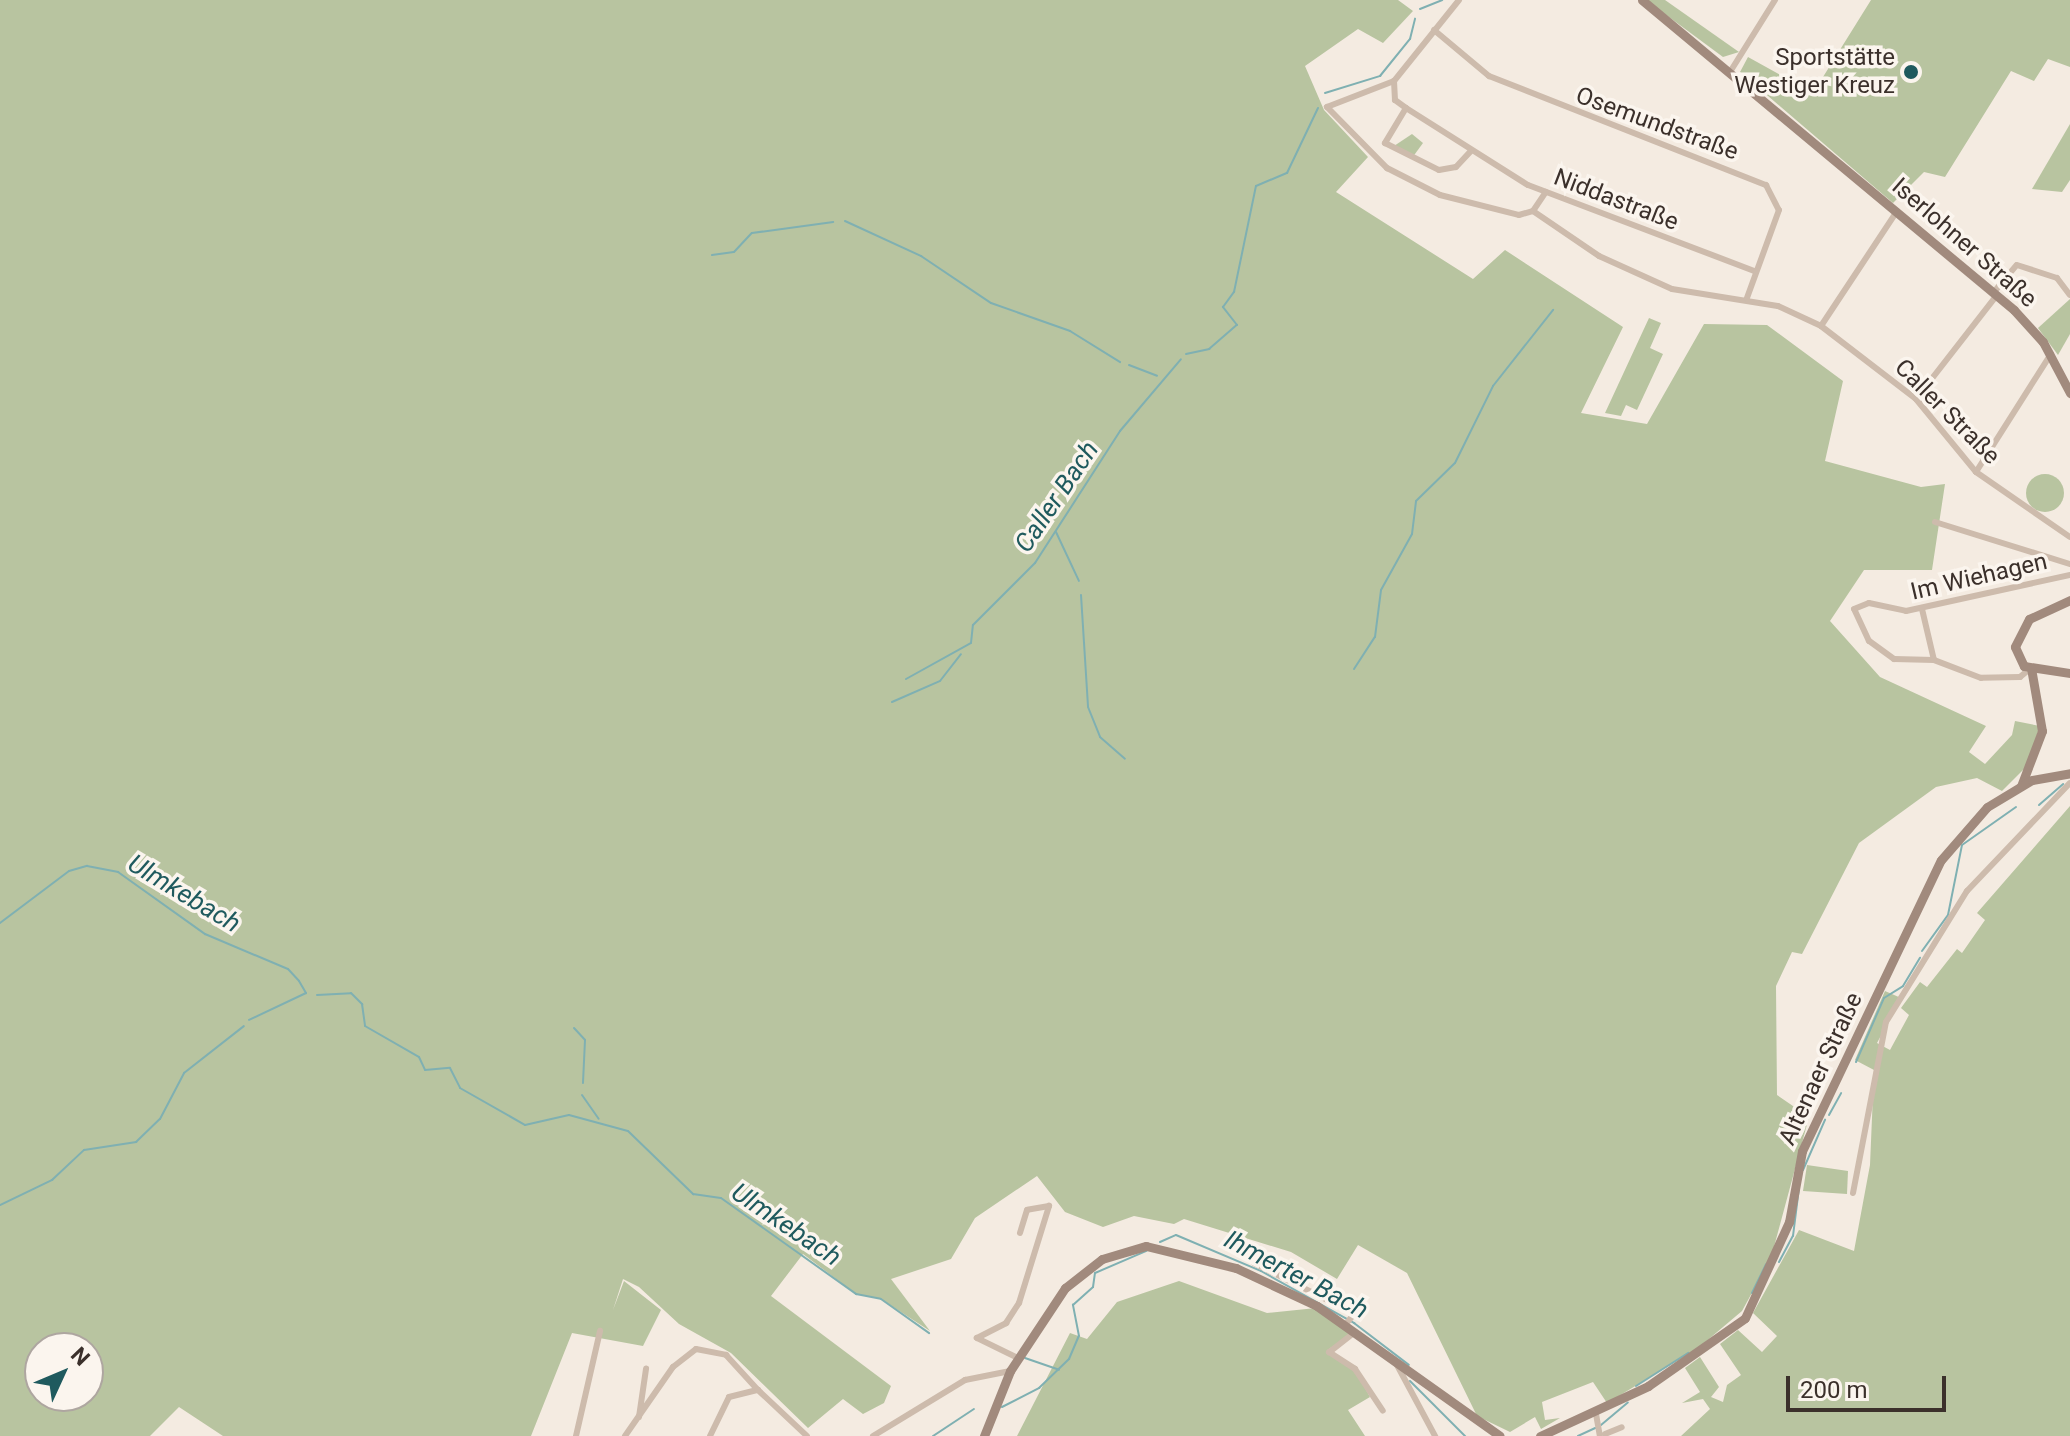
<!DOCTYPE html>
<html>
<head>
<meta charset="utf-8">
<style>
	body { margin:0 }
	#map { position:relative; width:2070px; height:1436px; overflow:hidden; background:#f4ebe1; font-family:Roboto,sans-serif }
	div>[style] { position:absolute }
	.green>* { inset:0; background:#b8c4a0 }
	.round { border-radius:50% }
	.stream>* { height:2px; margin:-1px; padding:0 1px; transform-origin:1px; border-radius:1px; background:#7fb0b2 }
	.street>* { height:6px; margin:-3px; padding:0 3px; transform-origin:3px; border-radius:3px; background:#cdbbac }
	.secondary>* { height:9px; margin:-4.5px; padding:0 4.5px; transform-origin:4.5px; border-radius:4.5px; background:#a18a7d }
	.dots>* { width:22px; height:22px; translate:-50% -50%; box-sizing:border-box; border:4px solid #fbf5ee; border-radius:50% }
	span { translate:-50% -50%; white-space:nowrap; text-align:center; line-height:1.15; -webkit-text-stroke:7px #fbf5ee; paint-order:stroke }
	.poi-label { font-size:24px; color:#3b302b }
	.right { translate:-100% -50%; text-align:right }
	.street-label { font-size:24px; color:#3b302b }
	.water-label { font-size:26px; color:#1f5a5e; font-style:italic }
	.north { position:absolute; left:24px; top:1332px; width:80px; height:80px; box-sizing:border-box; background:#fbf5ee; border:2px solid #aea6a0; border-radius:50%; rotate:46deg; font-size:22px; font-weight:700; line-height:32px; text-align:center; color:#3b302b }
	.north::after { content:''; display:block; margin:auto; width:28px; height:36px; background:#1f5a5e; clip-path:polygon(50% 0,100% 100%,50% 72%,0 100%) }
	.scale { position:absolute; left:1786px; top:1376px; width:160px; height:36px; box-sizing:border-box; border:4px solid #3b302b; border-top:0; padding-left:10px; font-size:24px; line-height:28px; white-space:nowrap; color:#3b302b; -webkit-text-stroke:6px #fbf5ee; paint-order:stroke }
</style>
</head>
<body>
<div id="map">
	<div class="green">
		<div style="clip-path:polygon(evenodd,0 0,1398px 0,1413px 11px,1383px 43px,1358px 29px,1305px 66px,1324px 110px,1368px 157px,1336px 192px,1473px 279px,1505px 250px,1623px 327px,1581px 413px,1647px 424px,1704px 324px,1767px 325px,1843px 381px,1825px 461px,1921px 487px,1945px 484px,1932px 570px,1864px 570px,1830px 621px,1880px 677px,1986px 726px,1969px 752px,1985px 764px,2012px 735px,2015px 721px,2040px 726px,2026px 767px,2002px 791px,1977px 778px,1936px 787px,1859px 843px,1802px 954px,1792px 952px,1776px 986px,1777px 1095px,1809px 1117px,1771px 1258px,1742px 1311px,1697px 1349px,1607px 1403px,1593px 1382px,1542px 1402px,1545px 1420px,1560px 1418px,1541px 1429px,1535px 1417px,1510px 1432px,1477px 1416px,1407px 1273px,1358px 1245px,1337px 1279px,1291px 1252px,1184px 1219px,1174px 1224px,1134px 1216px,1103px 1227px,1065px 1212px,1037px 1176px,975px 1218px,951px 1259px,891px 1279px,930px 1331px,881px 1299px,856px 1294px,803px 1254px,771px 1296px,891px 1386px,884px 1403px,863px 1414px,843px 1399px,808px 1428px,731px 1353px,679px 1324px,639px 1287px,623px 1279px,613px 1310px,624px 1281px,661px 1310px,643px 1346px,572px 1333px,531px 1436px,223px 1436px,179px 1407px,150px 1436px,0 1436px,0 0,40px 1348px,88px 1348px,88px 1396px,40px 1396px,40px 1348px)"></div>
		<div style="clip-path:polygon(1646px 0,1665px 0,1739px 52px,1723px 57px)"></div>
		<div style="clip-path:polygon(1871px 0,2070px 0,2070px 67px,2048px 59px,2034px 81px,2011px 71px,1945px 177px,1924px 172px,1893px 203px,1740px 72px,1748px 57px,1813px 93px)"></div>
		<div style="clip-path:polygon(2070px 124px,2070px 180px,2062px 192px,2032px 189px)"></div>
		<div style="clip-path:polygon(1412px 134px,1423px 143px,1412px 158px,1394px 146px)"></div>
		<div style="clip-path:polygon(2070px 299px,2070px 334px,2058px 355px,2038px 328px)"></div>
		<div style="clip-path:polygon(1649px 318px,1661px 323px,1650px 348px,1663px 354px,1637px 410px,1626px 405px,1621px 416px,1605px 413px)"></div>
		<div class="round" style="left:2026px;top:474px;width:38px;height:38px"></div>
		<div style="clip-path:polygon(2070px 806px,2070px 1436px,1681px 1436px,1710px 1409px,1703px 1399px,1682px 1403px,1700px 1392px,1685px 1368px,1700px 1357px,1719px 1387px,1711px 1397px,1723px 1402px,1727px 1385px,1741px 1375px,1720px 1344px,1738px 1330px,1762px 1352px,1777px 1336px,1753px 1313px,1799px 1230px,1854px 1251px,1870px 1165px,1874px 1070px,1855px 1060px,1885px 991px,1901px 998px,1877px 1043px,1890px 1050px,1909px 1015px,1901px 1008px,1920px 982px,1927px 987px,1957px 949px,1962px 953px,1985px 920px,1977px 913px)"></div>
		<div style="clip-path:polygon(1807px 1165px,1848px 1171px,1847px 1194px,1803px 1191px)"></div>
		<div style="clip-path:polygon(1179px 1281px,1267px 1313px,1316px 1308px,1354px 1332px,1329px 1349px,1355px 1370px,1370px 1397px,1348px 1410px,1365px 1436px,1017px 1436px,1070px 1333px,1087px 1339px,1117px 1302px)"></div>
	</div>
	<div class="stream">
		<div style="left:1420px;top:9px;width:24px;rotate:-22deg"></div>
		<div style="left:1325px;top:93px;width:58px;rotate:-17.2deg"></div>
		<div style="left:1380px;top:76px;width:48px;rotate:-51deg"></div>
		<div style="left:1410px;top:39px;width:21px;rotate:-76deg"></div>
		<div style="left:845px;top:221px;width:84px;rotate:24.7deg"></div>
		<div style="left:921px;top:256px;width:84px;rotate:33.9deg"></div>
		<div style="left:991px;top:303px;width:84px;rotate:19.5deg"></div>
		<div style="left:1070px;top:331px;width:59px;rotate:31.8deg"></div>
		<div style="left:712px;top:255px;width:22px;rotate:-8deg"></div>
		<div style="left:734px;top:252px;width:26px;rotate:-47deg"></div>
		<div style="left:752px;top:233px;width:82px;rotate:-7.7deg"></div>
		<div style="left:1186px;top:354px;width:24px;rotate:-12deg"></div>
		<div style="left:1209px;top:349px;width:37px;rotate:-41deg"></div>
		<div style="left:1237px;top:325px;width:23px;rotate:-128deg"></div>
		<div style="left:1223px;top:307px;width:19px;rotate:-54deg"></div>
		<div style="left:1234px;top:292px;width:108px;rotate:-78.3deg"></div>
		<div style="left:1256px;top:186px;width:34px;rotate:-23deg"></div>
		<div style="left:1287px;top:173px;width:72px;rotate:-64.5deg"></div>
		<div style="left:1129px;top:365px;width:30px;rotate:21deg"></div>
		<div style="left:1056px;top:532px;width:54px;rotate:64.9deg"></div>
		<div style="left:1081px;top:595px;width:112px;rotate:86.4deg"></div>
		<div style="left:1088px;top:707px;width:32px;rotate:68deg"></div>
		<div style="left:1100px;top:737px;width:33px;rotate:41deg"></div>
		<div style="left:1354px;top:669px;width:38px;rotate:-57deg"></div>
		<div style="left:1375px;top:637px;width:47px;rotate:-82.7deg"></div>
		<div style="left:1381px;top:590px;width:64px;rotate:-61deg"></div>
		<div style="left:1412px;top:534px;width:33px;rotate:-83deg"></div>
		<div style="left:1416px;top:501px;width:54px;rotate:-44.3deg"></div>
		<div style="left:1455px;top:463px;width:86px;rotate:-63.7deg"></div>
		<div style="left:1493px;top:386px;width:97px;rotate:-51.7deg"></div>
		<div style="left:906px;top:679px;width:74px;rotate:-29deg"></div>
		<div style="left:971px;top:643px;width:18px;rotate:-84deg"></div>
		<div style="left:973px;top:625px;width:88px;rotate:-45deg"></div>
		<div style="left:1035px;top:563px;width:157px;rotate:-57.2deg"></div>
		<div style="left:1120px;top:431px;width:94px;rotate:-49.7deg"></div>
		<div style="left:892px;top:702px;width:52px;rotate:-23.6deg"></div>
		<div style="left:940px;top:681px;width:34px;rotate:-52deg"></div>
		<div style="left:2039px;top:805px;width:32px;rotate:-41deg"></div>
		<div style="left:0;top:923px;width:86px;rotate:-37deg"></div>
		<div style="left:69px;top:871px;width:19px;rotate:-16deg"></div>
		<div style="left:87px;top:866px;width:32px;rotate:11deg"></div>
		<div style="left:118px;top:872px;width:107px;rotate:35.5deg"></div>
		<div style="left:205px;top:934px;width:90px;rotate:22.9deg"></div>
		<div style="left:288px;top:969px;width:16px;rotate:47deg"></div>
		<div style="left:299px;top:981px;width:14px;rotate:60deg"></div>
		<div style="left:306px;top:993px;width:63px;rotate:154.7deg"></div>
		<div style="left:1922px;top:951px;width:44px;rotate:-54.2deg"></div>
		<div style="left:1948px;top:915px;width:71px;rotate:-78.7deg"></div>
		<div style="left:1962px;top:845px;width:66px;rotate:-35.1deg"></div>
		<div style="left:317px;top:995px;width:34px;rotate:-3deg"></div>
		<div style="left:351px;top:993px;width:16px;rotate:45deg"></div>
		<div style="left:362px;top:1004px;width:22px;rotate:82deg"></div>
		<div style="left:365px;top:1026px;width:62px;rotate:29.9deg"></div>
		<div style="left:419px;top:1057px;width:14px;rotate:65deg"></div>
		<div style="left:425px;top:1070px;width:25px;rotate:-5deg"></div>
		<div style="left:450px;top:1068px;width:22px;rotate:63deg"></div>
		<div style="left:460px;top:1088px;width:75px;rotate:29.6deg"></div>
		<div style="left:525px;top:1125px;width:45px;rotate:-12.8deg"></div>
		<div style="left:569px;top:1115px;width:61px;rotate:15.2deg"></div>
		<div style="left:628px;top:1131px;width:91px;rotate:44.1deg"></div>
		<div style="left:693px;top:1194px;width:28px;rotate:8deg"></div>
		<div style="left:721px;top:1198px;width:166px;rotate:35.4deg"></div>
		<div style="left:856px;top:1294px;width:25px;rotate:11deg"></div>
		<div style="left:881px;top:1299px;width:59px;rotate:35.3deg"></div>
		<div style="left:574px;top:1028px;width:16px;rotate:47deg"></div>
		<div style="left:585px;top:1040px;width:43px;rotate:92.7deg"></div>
		<div style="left:1856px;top:1062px;width:70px;rotate:-66.4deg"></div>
		<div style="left:1884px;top:998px;width:22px;rotate:-32deg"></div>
		<div style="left:1903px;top:986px;width:33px;rotate:-59deg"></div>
		<div style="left:582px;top:1095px;width:29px;rotate:55deg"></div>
		<div style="left:1829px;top:1115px;width:25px;rotate:-61deg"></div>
		<div style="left:1803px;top:1170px;width:55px;rotate:-66.3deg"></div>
		<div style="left:0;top:1205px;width:58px;rotate:-25.7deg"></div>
		<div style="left:52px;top:1180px;width:44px;rotate:-43.2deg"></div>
		<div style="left:84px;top:1150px;width:53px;rotate:-8.7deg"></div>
		<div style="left:136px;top:1142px;width:33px;rotate:-44deg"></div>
		<div style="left:160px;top:1119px;width:52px;rotate:-62.4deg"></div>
		<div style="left:184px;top:1073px;width:76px;rotate:-38.1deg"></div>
		<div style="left:1160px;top:1242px;width:17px;rotate:-24deg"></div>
		<div style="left:1176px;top:1235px;width:92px;rotate:23deg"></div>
		<div style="left:1261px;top:1271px;width:107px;rotate:29.2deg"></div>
		<div style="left:1354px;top:1323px;width:69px;rotate:37.4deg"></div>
		<div style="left:1779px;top:1262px;width:30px;rotate:-62deg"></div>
		<div style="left:1793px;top:1236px;width:48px;rotate:-82.9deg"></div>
		<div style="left:1752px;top:1293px;width:32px;rotate:-64deg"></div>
		<div style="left:1025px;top:1358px;width:36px;rotate:19deg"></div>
		<div style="left:1410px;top:1381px;width:78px;rotate:45deg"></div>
		<div style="left:1636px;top:1386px;width:62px;rotate:-32.4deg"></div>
		<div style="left:1002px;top:1407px;width:42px;rotate:-27.2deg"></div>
		<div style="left:1039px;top:1388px;width:42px;rotate:-44deg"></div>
		<div style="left:1069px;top:1359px;width:25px;rotate:-67deg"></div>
		<div style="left:1079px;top:1336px;width:32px;rotate:-101deg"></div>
		<div style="left:1073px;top:1305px;width:27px;rotate:-42deg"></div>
		<div style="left:1093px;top:1287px;width:14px;rotate:-82deg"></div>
		<div style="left:1095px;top:1273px;width:56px;rotate:-23.3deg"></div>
		<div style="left:1601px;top:1425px;width:35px;rotate:-40deg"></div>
		<div style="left:933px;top:1436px;width:49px;rotate:-33.4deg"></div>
		<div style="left:1578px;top:1436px;width:19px;rotate:-25deg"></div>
	</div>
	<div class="street">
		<div style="left:1459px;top:0;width:104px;rotate:128.7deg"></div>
		<div style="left:1394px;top:81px;width:72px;rotate:158.8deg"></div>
		<div style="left:1327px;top:107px;width:86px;rotate:45.5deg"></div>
		<div style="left:1387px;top:168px;width:59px;rotate:27deg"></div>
		<div style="left:1440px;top:195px;width:81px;rotate:14.2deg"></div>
		<div style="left:1519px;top:215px;width:15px;rotate:-16deg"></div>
		<div style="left:1533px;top:211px;width:80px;rotate:34.3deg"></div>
		<div style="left:1599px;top:256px;width:80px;rotate:24.3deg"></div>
		<div style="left:1672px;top:289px;width:107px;rotate:9.1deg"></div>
		<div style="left:1778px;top:306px;width:47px;rotate:24.9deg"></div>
		<div style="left:1821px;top:326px;width:120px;rotate:37.5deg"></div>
		<div style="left:1916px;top:399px;width:94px;rotate:50.6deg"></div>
		<div style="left:1976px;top:472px;width:114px;rotate:34.7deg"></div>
		<div style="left:1434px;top:30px;width:72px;rotate:39.9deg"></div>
		<div style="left:1489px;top:76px;width:298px;rotate:21.5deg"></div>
		<div style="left:1766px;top:185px;width:28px;rotate:63deg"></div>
		<div style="left:1779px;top:210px;width:94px;rotate:110deg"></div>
		<div style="left:1730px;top:72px;width:85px;rotate:-58deg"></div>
		<div style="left:1394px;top:81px;width:19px;rotate:87deg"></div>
		<div style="left:1395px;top:100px;width:14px;rotate:36deg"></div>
		<div style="left:1406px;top:108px;width:144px;rotate:32.3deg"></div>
		<div style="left:1528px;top:185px;width:242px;rotate:20.8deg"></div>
		<div style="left:1406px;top:108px;width:41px;rotate:121deg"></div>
		<div style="left:1385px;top:143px;width:60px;rotate:26.6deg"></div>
		<div style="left:1439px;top:170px;width:17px;rotate:-10deg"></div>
		<div style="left:1456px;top:167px;width:21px;rotate:-47deg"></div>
		<div style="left:1533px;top:211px;width:23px;rotate:-56deg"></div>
		<div style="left:1994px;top:292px;width:35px;rotate:-50deg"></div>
		<div style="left:2017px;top:265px;width:42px;rotate:18deg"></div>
		<div style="left:2057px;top:278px;width:21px;rotate:53deg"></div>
		<div style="left:1821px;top:326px;width:138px;rotate:-56.5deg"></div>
		<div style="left:1916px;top:399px;width:132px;rotate:-52.1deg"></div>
		<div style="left:1976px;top:472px;width:140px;rotate:-57.6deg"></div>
		<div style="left:1935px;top:522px;width:141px;rotate:17.3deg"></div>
		<div style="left:1922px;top:609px;width:52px;rotate:76.8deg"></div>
		<div style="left:2031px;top:668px;width:14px;rotate:141deg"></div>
		<div style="left:2020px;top:677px;width:39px;rotate:179deg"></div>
		<div style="left:1981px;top:678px;width:50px;rotate:-159deg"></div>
		<div style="left:1934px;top:660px;width:40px;rotate:-178.6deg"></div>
		<div style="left:1894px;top:659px;width:31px;rotate:-144deg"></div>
		<div style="left:1869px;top:641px;width:35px;rotate:-115deg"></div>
		<div style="left:1854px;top:609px;width:16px;rotate:-22deg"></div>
		<div style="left:1869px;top:603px;width:38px;rotate:12deg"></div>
		<div style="left:1906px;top:611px;width:168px;rotate:-12.4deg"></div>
		<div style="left:1853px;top:1193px;width:174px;rotate:-79.1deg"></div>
		<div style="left:1886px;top:1022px;width:154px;rotate:-58.3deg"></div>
		<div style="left:1967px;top:891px;width:149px;rotate:-46.4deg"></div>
		<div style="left:1254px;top:1263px;width:104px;rotate:26.8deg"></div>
		<div style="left:1347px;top:1310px;width:8px;rotate:30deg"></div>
		<div style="left:1354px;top:1314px;width:14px;rotate:129deg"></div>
		<div style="left:1355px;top:1332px;width:33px;rotate:142deg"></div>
		<div style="left:1329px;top:1352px;width:31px;rotate:33deg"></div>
		<div style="left:1355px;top:1369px;width:50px;rotate:56.3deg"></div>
		<div style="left:1018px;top:1358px;width:46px;rotate:-154deg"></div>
		<div style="left:977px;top:1338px;width:33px;rotate:-27deg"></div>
		<div style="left:1006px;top:1323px;width:24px;rotate:-57deg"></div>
		<div style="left:1019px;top:1303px;width:102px;rotate:-72.8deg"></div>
		<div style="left:1049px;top:1206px;width:22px;rotate:170deg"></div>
		<div style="left:1027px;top:1210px;width:24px;rotate:107deg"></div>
		<div style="left:1397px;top:1365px;width:81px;rotate:61.8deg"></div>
		<div style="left:1596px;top:1414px;width:22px;rotate:80deg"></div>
		<div style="left:639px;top:1417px;width:49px;rotate:-81.7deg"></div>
		<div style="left:1605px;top:1434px;width:18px;rotate:-22deg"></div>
		<div style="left:576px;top:1436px;width:108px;rotate:-77.1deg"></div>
		<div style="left:625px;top:1436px;width:84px;rotate:-55.2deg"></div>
		<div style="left:673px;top:1367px;width:29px;rotate:-38deg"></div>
		<div style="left:696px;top:1349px;width:31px;rotate:11deg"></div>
		<div style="left:726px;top:1355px;width:47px;rotate:47.6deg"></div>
		<div style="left:710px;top:1436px;width:43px;rotate:-64deg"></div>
		<div style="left:729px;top:1397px;width:30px;rotate:-14deg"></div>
		<div style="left:758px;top:1390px;width:67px;rotate:43.2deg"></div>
		<div style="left:873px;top:1436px;width:108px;rotate:-31.3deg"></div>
		<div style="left:965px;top:1380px;width:46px;rotate:-11.3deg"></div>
	</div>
	<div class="secondary">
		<div style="left:1642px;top:0;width:484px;rotate:39.8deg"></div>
		<div style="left:2014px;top:310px;width:43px;rotate:47.8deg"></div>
		<div style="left:2043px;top:342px;width:58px;rotate:62.1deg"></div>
		<div style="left:2070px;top:600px;width:45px;rotate:155.1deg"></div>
		<div style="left:2029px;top:619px;width:31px;rotate:117deg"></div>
		<div style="left:2015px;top:647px;width:21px;rotate:65deg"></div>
		<div style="left:2024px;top:666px;width:47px;rotate:8.7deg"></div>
		<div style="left:2021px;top:786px;width:59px;rotate:-69.1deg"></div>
		<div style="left:2042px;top:731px;width:64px;rotate:-99.9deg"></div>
		<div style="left:984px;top:1436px;width:70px;rotate:-68.2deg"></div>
		<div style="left:1010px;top:1371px;width:100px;rotate:-56.5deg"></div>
		<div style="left:1065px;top:1288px;width:47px;rotate:-38.1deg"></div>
		<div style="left:1102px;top:1259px;width:46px;rotate:-16.5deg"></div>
		<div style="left:1146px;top:1246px;width:93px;rotate:13.7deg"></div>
		<div style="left:1236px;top:1268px;width:89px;rotate:25.1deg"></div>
		<div style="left:1317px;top:1306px;width:224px;rotate:35.4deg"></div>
		<div style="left:1540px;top:1436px;width:119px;rotate:-24.8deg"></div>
		<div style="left:1648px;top:1386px;width:118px;rotate:-35deg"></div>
		<div style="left:1745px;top:1318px;width:106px;rotate:-65.4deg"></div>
		<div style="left:1789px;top:1222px;width:72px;rotate:-79.6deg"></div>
		<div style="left:1802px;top:1151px;width:322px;rotate:-64.5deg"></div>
		<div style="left:1941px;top:860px;width:70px;rotate:-49deg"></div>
		<div style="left:1987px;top:807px;width:52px;rotate:-31deg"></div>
		<div style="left:2032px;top:780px;width:39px;rotate:-10deg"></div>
	</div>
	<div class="dots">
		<div style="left:1911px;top:72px;background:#1f5a5e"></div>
	</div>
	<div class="poi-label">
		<span class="right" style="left:1895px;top:72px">Sportstätte<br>Westiger Kreuz</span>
	</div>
	<div class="street-label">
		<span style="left:1657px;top:124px;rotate:20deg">Osemundstraße</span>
		<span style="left:1616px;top:200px;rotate:21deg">Niddastraße</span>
		<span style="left:1964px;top:243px;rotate:41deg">Iserlohner Straße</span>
		<span style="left:1947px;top:412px;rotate:45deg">Caller Straße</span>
		<span style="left:1979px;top:577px;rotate:-13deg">Im Wiehagen</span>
		<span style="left:1821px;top:1069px;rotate:-65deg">Altenaer Straße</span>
	</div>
	<div class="water-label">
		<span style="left:1057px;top:497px;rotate:-56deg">Caller Bach</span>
		<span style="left:184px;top:894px;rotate:31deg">Ulmkebach</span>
		<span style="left:786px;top:1225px;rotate:34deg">Ulmkebach</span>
		<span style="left:1296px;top:1275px;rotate:28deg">Ihmerter Bach</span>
	</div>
	<div class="north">N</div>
	<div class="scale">200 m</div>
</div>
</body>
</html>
